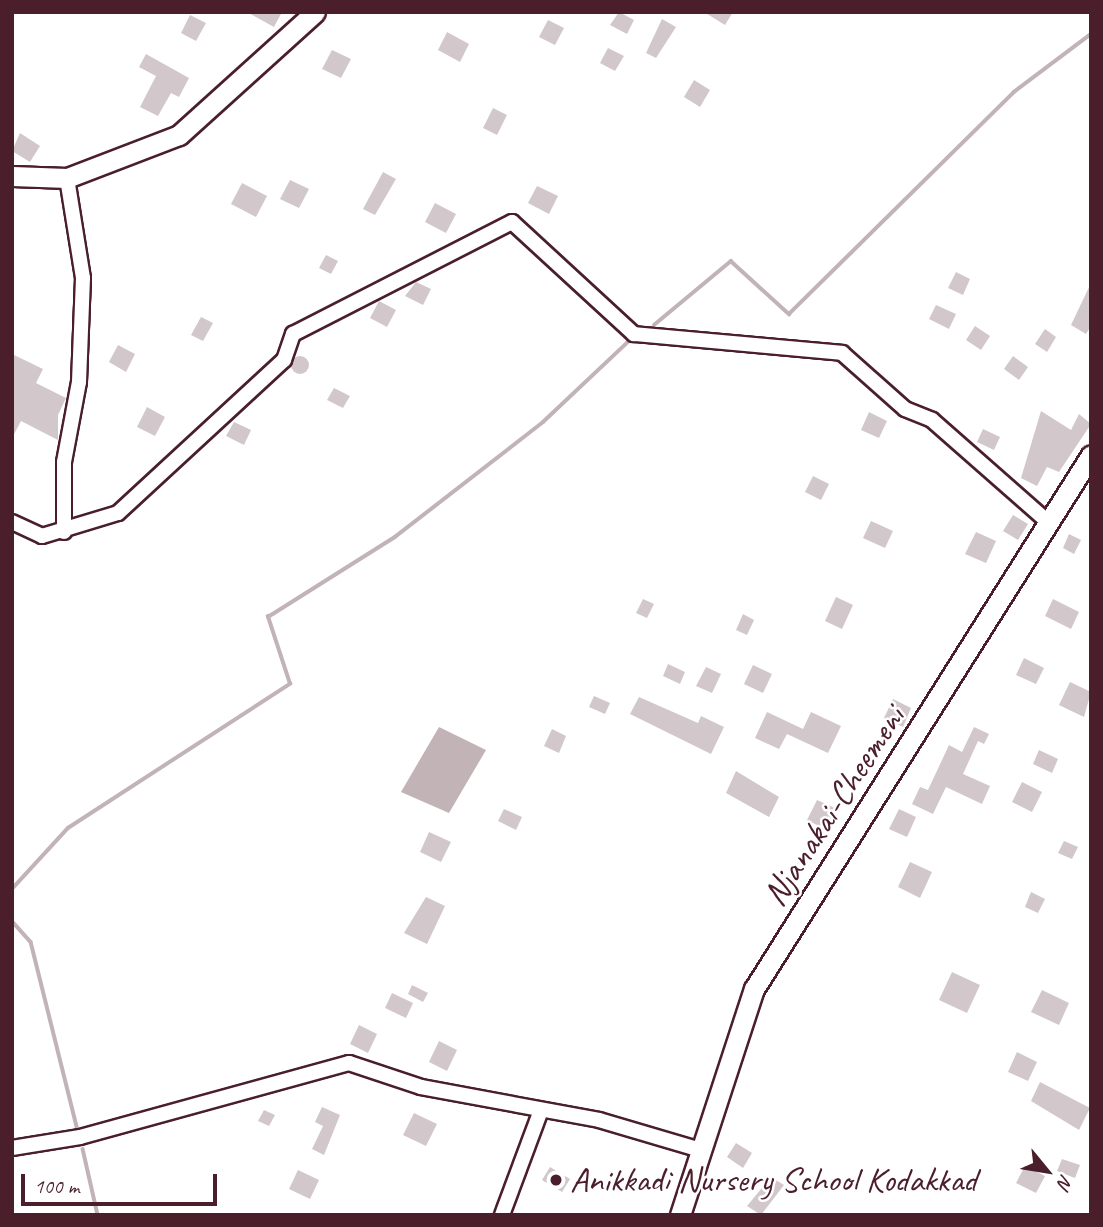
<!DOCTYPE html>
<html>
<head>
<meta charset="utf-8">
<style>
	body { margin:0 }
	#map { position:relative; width:1103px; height:1227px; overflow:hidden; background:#fff; font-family:Caveat,sans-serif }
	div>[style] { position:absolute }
	.water>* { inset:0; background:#c1b3b6 }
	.stream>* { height:3.5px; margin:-1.75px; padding:0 1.75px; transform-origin:1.75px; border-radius:1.75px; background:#c1b3b6 }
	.building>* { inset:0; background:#d2c7cb }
	.round { border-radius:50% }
	.roads { filter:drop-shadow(2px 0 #4a1f2b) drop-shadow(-2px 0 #4a1f2b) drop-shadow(0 2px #4a1f2b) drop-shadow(0 -2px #4a1f2b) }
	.street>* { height:14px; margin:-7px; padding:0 7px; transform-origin:7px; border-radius:7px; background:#fff }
	.secondary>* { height:19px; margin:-9.5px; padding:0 9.5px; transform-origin:9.5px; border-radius:9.5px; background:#fff }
	.dots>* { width:19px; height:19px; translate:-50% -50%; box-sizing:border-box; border:4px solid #fff; border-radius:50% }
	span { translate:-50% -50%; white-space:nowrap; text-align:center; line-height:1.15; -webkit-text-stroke:5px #fff; paint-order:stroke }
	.street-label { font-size:35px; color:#4a1f2b }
	.poi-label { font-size:35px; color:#4a1f2b }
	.left { translate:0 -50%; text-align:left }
	.frame { position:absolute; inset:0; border:14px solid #4a1f2b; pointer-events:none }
	.north { position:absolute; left:1012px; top:1136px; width:70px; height:70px; -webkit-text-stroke:5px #fff; paint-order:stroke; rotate:120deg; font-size:19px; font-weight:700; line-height:28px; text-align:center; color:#4a1f2b }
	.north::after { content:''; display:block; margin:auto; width:24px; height:32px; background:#4a1f2b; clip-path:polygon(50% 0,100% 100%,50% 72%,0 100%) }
	.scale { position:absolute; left:21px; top:1174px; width:196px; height:32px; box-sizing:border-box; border:4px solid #4a1f2b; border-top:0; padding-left:9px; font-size:21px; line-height:24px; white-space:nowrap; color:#4a1f2b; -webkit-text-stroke:5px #fff; paint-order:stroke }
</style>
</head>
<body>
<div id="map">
	<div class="water">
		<div style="clip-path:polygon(439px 727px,486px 750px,449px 813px,401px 792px)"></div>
	</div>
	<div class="stream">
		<div style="left:654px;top:325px;width:100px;rotate:-39.7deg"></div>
		<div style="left:731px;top:261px;width:79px;rotate:42.4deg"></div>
		<div style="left:789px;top:314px;width:316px;rotate:-44.6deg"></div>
		<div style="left:1014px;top:92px;width:96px;rotate:-37deg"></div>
		<div style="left:12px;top:889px;width:83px;rotate:-47.4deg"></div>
		<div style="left:68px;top:828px;width:265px;rotate:-33deg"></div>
		<div style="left:290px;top:684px;width:71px;rotate:-108.2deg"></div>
		<div style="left:268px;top:617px;width:150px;rotate:-32.2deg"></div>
		<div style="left:395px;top:537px;width:187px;rotate:-37.8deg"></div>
		<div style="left:543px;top:422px;width:117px;rotate:-43.3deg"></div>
		<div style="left:12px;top:921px;width:28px;rotate:48deg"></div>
		<div style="left:31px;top:942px;width:190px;rotate:76deg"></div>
		<div style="left:83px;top:1149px;width:68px;rotate:77.2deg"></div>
	</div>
	<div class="building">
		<div style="clip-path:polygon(247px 12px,282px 12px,274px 27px)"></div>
		<div style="clip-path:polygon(619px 12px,634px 20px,627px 34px,610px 25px)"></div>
		<div style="clip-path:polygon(704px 12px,733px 12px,725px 25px)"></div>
		<div style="clip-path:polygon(190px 15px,206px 23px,196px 41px,181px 33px)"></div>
		<div style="clip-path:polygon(662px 19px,676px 27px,656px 58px,646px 53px)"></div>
		<div style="clip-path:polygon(548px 20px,564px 28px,555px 45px,539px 37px)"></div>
		<div style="clip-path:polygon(447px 32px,469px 44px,460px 62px,438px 50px)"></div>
		<div style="clip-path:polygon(608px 48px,624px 56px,615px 71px,600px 63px)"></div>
		<div style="clip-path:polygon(332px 50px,351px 59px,341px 78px,322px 69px)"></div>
		<div style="clip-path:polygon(146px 54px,189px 78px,179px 97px,171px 93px,158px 116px,140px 107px,156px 76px,139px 67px)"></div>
		<div style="clip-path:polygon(694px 80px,710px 90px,700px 107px,684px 97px)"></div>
		<div style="clip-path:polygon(493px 108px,507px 115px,497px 135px,483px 128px)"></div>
		<div style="clip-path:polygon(20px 133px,40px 146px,30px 162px,12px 151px)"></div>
		<div style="clip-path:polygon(383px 172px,396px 179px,375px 215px,363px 209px)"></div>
		<div style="clip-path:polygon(290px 180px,309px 189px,299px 208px,280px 199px)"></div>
		<div style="clip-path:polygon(242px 183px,267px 196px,256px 217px,231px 204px)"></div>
		<div style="clip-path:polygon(537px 186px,558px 196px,549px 214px,528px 203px)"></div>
		<div style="clip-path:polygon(435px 203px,456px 214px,446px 233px,425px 222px)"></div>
		<div style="clip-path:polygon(326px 255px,338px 261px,331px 274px,319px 268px)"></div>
		<div style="clip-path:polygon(956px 272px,970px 279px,963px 295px,948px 288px)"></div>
		<div style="clip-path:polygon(416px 282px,431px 289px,423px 305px,405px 296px)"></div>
		<div style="clip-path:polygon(1091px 283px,1091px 326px,1086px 334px,1071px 325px)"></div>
		<div style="clip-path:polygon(379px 301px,396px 310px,387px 327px,370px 318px)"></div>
		<div style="clip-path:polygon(936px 305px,956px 314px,949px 329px,929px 319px)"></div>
		<div style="clip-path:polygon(201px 317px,213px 323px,203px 341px,191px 335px)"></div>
		<div style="clip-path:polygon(975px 326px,990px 336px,981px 350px,966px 340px)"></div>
		<div style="clip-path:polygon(1045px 329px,1056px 337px,1047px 352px,1035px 344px)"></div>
		<div style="clip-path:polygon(118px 345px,135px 354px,126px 372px,109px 362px)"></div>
		<div style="clip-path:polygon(12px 354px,43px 369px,36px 383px,66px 398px,58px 415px,58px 440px,21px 421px,12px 438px)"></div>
		<div class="round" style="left:291px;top:356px;width:18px;height:18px"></div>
		<div style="clip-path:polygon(1013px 356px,1028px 367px,1019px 380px,1004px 369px)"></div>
		<div style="clip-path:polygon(334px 388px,350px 396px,343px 408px,327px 400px)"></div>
		<div style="clip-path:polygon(147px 407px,165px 417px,155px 436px,137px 427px)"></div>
		<div style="clip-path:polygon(1041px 411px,1071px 430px,1079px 414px,1091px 424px,1059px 472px,1047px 467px,1037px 486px,1021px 478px)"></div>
		<div style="clip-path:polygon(869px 412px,887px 421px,879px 438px,861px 430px)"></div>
		<div style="clip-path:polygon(234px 422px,251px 430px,244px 445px,226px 436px)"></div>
		<div style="clip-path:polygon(983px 429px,1000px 437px,994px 450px,977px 442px)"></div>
		<div style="clip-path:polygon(813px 476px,829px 484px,821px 500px,805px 492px)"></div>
		<div style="clip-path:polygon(1013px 515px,1028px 524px,1018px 540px,1003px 531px)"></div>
		<div style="clip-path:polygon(871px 521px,893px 531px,885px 548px,863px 538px)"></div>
		<div style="clip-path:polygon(976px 532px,996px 541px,986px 563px,965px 554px)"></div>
		<div style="clip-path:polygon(1069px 534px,1081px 540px,1074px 554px,1063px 548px)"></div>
		<div style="clip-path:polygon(836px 597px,853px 605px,842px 629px,825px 621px)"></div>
		<div style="clip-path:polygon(643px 599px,654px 604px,647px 618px,636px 613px)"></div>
		<div style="clip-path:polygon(1053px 599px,1079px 612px,1071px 629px,1045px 616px)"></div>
		<div style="clip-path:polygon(743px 614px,754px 620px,747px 635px,736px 630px)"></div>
		<div style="clip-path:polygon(1024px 658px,1044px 668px,1036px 684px,1016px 675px)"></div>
		<div style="clip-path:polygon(668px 664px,685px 672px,680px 684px,663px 676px)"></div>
		<div style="clip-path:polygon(753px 665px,772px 674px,763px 693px,744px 684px)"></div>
		<div style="clip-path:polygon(706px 667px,721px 674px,712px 693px,696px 686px)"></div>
		<div style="clip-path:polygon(1070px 682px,1091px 692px,1084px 717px,1059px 705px)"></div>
		<div style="clip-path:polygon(594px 696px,610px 703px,605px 714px,589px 707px)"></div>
		<div style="clip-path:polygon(639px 697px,698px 723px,701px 716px,724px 727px,711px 754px,630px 714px)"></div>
		<div style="clip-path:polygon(893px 699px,911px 708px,903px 727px,884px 718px)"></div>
		<div style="clip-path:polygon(767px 712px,803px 729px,811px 712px,841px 726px,828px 753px,787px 734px,779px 749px,755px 738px)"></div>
		<div style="clip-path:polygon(974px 727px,989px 734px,984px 744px,978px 741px,963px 774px,990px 786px,982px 804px,946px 787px,933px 814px,912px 804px,920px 787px,928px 790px,949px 745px,962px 752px)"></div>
		<div style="clip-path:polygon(552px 729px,566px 736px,559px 753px,544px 746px)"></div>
		<div style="clip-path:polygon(1039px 750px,1058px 759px,1052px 773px,1033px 764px)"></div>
		<div style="clip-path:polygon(736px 771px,779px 797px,769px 817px,726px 793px)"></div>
		<div style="clip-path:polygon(1022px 782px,1042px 792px,1032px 812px,1012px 802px)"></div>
		<div style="clip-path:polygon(817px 800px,837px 809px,827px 830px,807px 820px)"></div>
		<div style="clip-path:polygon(504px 809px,522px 817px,516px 830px,498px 821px)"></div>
		<div style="clip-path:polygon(899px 809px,916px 817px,907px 837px,889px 829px)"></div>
		<div style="clip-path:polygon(429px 832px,451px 842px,441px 862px,420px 852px)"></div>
		<div style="clip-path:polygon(1064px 841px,1078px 847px,1072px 859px,1058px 853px)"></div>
		<div style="clip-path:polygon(910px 862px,932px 872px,920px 898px,898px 887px)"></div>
		<div style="clip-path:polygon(1031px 892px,1045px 899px,1038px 913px,1025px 907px)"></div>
		<div style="clip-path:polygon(426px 897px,445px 906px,427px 944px,404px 933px)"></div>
		<div style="clip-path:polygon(952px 972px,980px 985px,967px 1013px,939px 1000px)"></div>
		<div style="clip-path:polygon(412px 985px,428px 993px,423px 1002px,408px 994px)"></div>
		<div style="clip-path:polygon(1042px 990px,1069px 1003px,1059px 1025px,1031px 1012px)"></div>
		<div style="clip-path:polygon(392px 993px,413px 1003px,406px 1018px,385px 1008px)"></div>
		<div style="clip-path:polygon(359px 1025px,377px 1034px,368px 1053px,350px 1044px)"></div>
		<div style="clip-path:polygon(439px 1041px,457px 1050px,447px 1071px,429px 1062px)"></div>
		<div style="clip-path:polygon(1017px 1052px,1037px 1062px,1028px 1081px,1008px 1072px)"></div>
		<div style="clip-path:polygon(1040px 1082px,1090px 1108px,1079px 1130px,1031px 1101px)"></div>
		<div style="clip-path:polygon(322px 1107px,340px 1115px,324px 1155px,312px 1149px,323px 1126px,315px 1122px)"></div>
		<div style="clip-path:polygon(264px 1110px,275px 1115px,269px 1126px,258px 1121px)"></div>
		<div style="clip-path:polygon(414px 1113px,437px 1124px,426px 1146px,403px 1135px)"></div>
		<div style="clip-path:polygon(736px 1143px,752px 1153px,743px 1168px,727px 1157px)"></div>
		<div style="clip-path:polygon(1062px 1159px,1080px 1165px,1075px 1178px,1057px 1171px)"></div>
		<div style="clip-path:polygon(1025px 1166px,1045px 1176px,1036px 1193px,1016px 1183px)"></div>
		<div style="clip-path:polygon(550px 1167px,570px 1179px,562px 1192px,542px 1180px)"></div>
		<div style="clip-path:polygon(298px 1170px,319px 1180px,310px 1199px,289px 1189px)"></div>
		<div style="clip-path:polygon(771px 1177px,784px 1185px,761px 1215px,747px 1206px)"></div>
	</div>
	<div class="roads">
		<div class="street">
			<div style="left:12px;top:522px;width:33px;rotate:25deg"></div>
			<div style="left:42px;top:536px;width:79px;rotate:-16.8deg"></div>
			<div style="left:118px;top:513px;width:226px;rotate:-42.7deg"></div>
			<div style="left:284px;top:360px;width:28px;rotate:-71deg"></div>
			<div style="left:293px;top:334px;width:246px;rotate:-27.1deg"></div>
			<div style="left:512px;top:222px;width:166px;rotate:42.6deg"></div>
			<div style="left:634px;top:334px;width:209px;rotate:5.2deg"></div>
			<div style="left:842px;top:353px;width:84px;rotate:41.6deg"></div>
			<div style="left:905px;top:409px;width:29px;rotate:22deg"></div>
			<div style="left:932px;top:420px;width:152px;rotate:41.3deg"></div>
			<div style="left:64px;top:532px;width:70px;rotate:-90deg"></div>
			<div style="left:64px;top:462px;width:81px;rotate:-79.4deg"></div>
			<div style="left:79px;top:382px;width:104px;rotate:-87.8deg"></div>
			<div style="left:83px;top:278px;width:101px;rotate:-99.1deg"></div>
			<div style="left:12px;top:1148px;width:69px;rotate:-9.2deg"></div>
			<div style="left:80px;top:1137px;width:279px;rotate:-15.4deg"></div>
			<div style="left:349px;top:1063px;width:76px;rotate:18.4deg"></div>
			<div style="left:421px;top:1087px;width:181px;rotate:10.5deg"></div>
			<div style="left:599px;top:1120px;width:106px;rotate:16.4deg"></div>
			<div style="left:502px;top:1215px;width:112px;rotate:-69.6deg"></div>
		</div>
		<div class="secondary">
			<div style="left:12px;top:176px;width:55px;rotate:2.1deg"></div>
			<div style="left:67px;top:178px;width:120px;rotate:-21deg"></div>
			<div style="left:179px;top:135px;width:183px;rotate:-42.1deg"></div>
			<div style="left:680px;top:1215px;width:238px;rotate:-71.9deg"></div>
			<div style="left:754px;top:989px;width:631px;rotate:-57.74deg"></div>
		</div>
	</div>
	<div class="dots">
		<div style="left:556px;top:1180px;background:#4a1f2b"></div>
	</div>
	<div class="street-label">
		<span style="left:834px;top:806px;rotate:-57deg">Njanakai-Cheemeni</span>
	</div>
	<div class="poi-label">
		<span class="left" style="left:570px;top:1180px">Anikkadi Nursery School Kodakkad</span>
	</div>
	<div class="frame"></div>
	<div class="north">N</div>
	<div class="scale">100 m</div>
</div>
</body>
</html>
